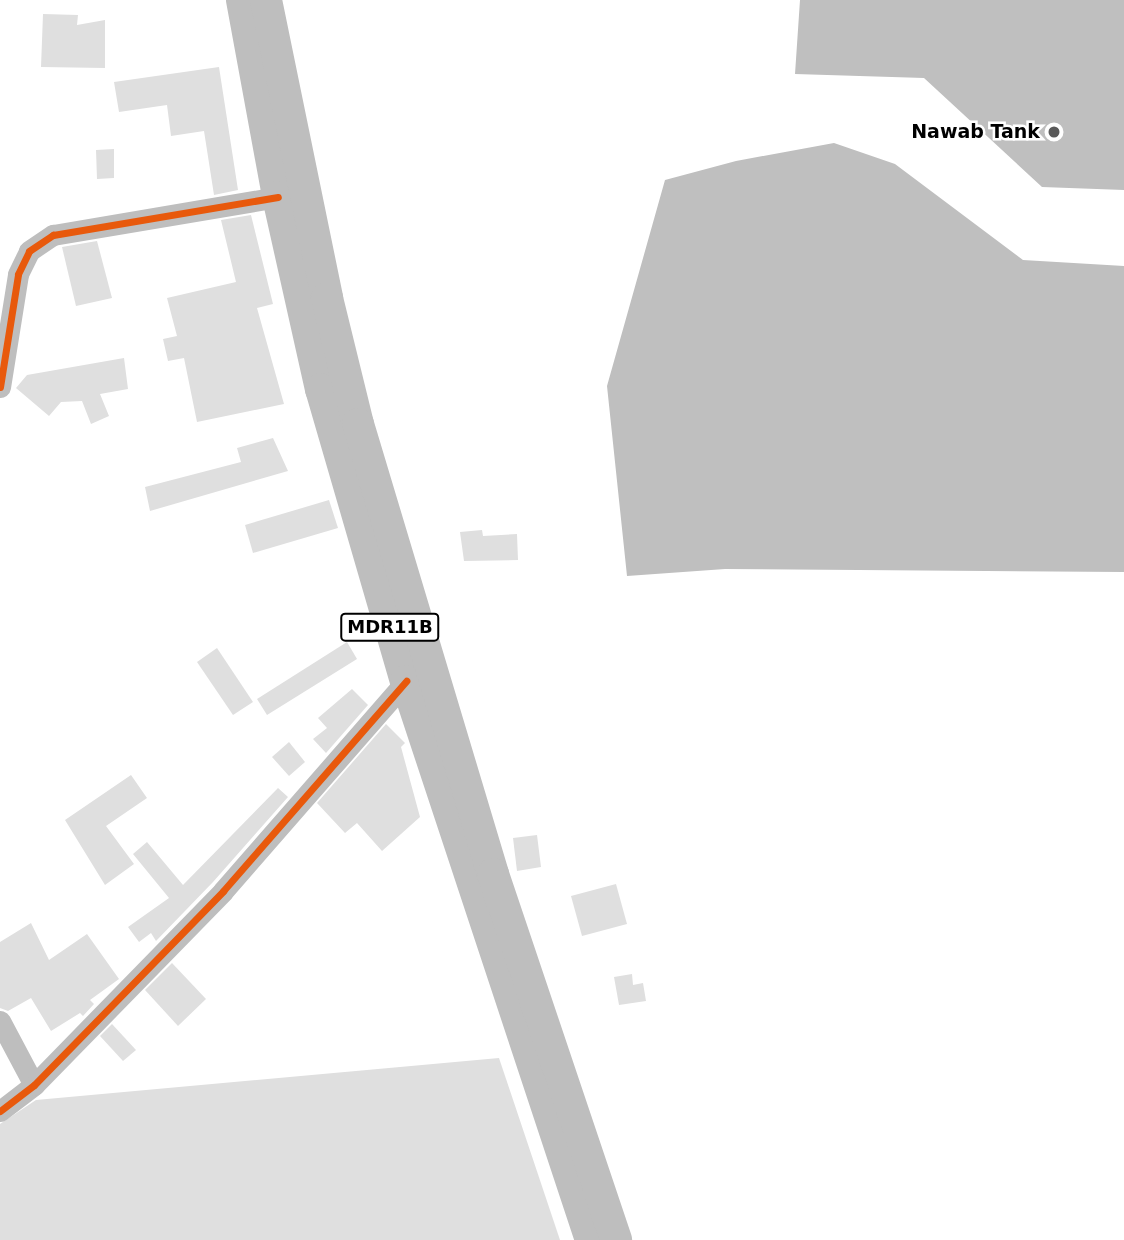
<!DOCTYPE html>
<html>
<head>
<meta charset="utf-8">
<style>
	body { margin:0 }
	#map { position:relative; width:1124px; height:1240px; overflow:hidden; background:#fff; font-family:"DejaVu Sans",sans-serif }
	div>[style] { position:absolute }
	.water>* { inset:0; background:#bfbfbf }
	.building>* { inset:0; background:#dfdfdf }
	.street>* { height:21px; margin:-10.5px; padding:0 10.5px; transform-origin:10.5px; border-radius:10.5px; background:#bebebe }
	.primary>* { height:32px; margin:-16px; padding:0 16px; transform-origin:16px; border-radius:16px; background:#bebebe }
	.cycleway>* { height:7px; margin:-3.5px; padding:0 3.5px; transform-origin:3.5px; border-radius:3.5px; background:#e8590c }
	.dots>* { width:19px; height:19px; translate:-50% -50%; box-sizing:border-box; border:4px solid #fff; border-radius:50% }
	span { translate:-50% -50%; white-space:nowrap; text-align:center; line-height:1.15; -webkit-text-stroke:5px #fff; paint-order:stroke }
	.shield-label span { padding:2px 5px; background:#fff; border:2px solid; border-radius:5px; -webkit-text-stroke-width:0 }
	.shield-label { font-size:18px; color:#000; font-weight:700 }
	.poi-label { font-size:19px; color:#000; font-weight:700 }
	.right { translate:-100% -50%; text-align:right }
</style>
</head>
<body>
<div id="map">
	<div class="water">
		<div style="clip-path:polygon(800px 0,1124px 0,1124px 190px,1042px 187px,924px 78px,795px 74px)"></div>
		<div style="clip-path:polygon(834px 143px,895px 164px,1023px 260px,1124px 266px,1124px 572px,725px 569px,627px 576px,607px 386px,665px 180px,736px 161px)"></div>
	</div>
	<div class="building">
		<div style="clip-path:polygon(43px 14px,78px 15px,77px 25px,105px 20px,105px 68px,41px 67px)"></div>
		<div style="clip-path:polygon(219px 67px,238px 190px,214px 195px,204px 131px,171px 136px,167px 105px,119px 112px,114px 82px)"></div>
		<div style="clip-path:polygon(114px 149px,114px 178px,97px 179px,96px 150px)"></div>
		<div style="clip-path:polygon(251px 215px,273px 304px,257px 308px,284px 404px,197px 422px,184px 358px,168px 361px,163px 339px,177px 336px,167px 298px,236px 282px,221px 220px)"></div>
		<div style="clip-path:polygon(97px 241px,112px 298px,76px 306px,62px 247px)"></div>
		<div style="clip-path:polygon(124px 358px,128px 389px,100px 394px,109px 416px,91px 424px,82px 401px,61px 402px,49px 416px,16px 388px,27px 375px)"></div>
		<div style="clip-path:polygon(273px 438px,288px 471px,150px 511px,145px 487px,241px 462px,237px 448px)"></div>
		<div style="clip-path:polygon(329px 500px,338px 528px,253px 553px,245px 525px)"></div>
		<div style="clip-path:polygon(482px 530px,483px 536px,517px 534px,518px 560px,464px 561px,460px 532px)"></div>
		<div style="clip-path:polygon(347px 642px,357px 659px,267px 715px,257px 699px)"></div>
		<div style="clip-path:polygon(217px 648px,253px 702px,233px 715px,197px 662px)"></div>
		<div style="clip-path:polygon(352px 689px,368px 705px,326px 753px,313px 739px,327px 728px,318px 718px)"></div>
		<div style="clip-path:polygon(386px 724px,405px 743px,401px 747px,420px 817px,382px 851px,357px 823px,345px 833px,317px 803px)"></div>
		<div style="clip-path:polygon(289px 742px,305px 762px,289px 776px,272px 757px)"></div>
		<div style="clip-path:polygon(131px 775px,147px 798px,106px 826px,134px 864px,105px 885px,65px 820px)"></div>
		<div style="clip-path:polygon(278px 788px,288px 797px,213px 882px,156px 941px,151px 933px,139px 942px,128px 927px,169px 898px,133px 854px,147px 842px,183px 885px)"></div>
		<div style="clip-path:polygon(537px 835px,541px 867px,517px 871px,513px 838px)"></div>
		<div style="clip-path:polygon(616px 884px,627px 924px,582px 936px,571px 896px)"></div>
		<div style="clip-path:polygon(31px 923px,49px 960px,87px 934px,119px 979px,90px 1000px,94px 1004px,83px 1016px,80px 1013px,51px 1031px,31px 998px,8px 1011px,0 1008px,0 942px)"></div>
		<div style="clip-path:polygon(172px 963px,206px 999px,178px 1026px,145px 990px)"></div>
		<div style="clip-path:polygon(632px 974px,633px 985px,643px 983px,646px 1001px,619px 1005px,614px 977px)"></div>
		<div style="clip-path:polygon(112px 1024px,136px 1050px,123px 1061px,100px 1036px)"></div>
		<div style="clip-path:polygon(499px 1058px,560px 1240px,0 1240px,0 1124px,36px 1100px)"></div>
	</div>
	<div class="street">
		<div style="left:0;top:387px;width:114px;rotate:-80.9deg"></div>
		<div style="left:18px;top:274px;width:25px;rotate:-64deg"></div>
		<div style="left:29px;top:251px;width:29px;rotate:-34deg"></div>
		<div style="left:53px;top:235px;width:228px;rotate:-9.6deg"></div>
		<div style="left:0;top:1021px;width:72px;rotate:62deg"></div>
		<div style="left:0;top:1111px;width:43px;rotate:-37.4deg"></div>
		<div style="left:34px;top:1085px;width:271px;rotate:-45.7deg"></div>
		<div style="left:223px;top:891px;width:279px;rotate:-48.9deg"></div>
	</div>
	<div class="primary">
		<div style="left:242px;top:0;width:200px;rotate:79.6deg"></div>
		<div style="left:278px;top:197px;width:197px;rotate:77.4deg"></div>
		<div style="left:321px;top:389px;width:304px;rotate:73.8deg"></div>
		<div style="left:406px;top:681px;width:589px;rotate:71.69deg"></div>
		<div style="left:266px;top:0;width:304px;rotate:78.4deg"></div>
		<div style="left:327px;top:298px;width:130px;rotate:76.2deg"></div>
		<div style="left:358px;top:424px;width:470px;rotate:73.3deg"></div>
		<div style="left:493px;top:874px;width:386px;rotate:71.4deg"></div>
	</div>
	<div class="cycleway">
		<div style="left:0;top:387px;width:114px;rotate:-80.9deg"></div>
		<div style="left:18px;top:274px;width:25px;rotate:-64deg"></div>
		<div style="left:29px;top:251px;width:29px;rotate:-34deg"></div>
		<div style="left:53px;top:235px;width:228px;rotate:-9.6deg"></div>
		<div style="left:0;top:1111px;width:43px;rotate:-37.4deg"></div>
		<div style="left:34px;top:1085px;width:271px;rotate:-45.7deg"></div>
		<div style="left:223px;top:891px;width:279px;rotate:-48.9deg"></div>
	</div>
	<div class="dots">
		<div style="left:1054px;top:132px;background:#595959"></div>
	</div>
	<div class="shield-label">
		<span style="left:390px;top:627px">MDR11B</span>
	</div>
	<div class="poi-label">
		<span class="right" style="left:1040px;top:132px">Nawab Tank</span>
	</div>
</div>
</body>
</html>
